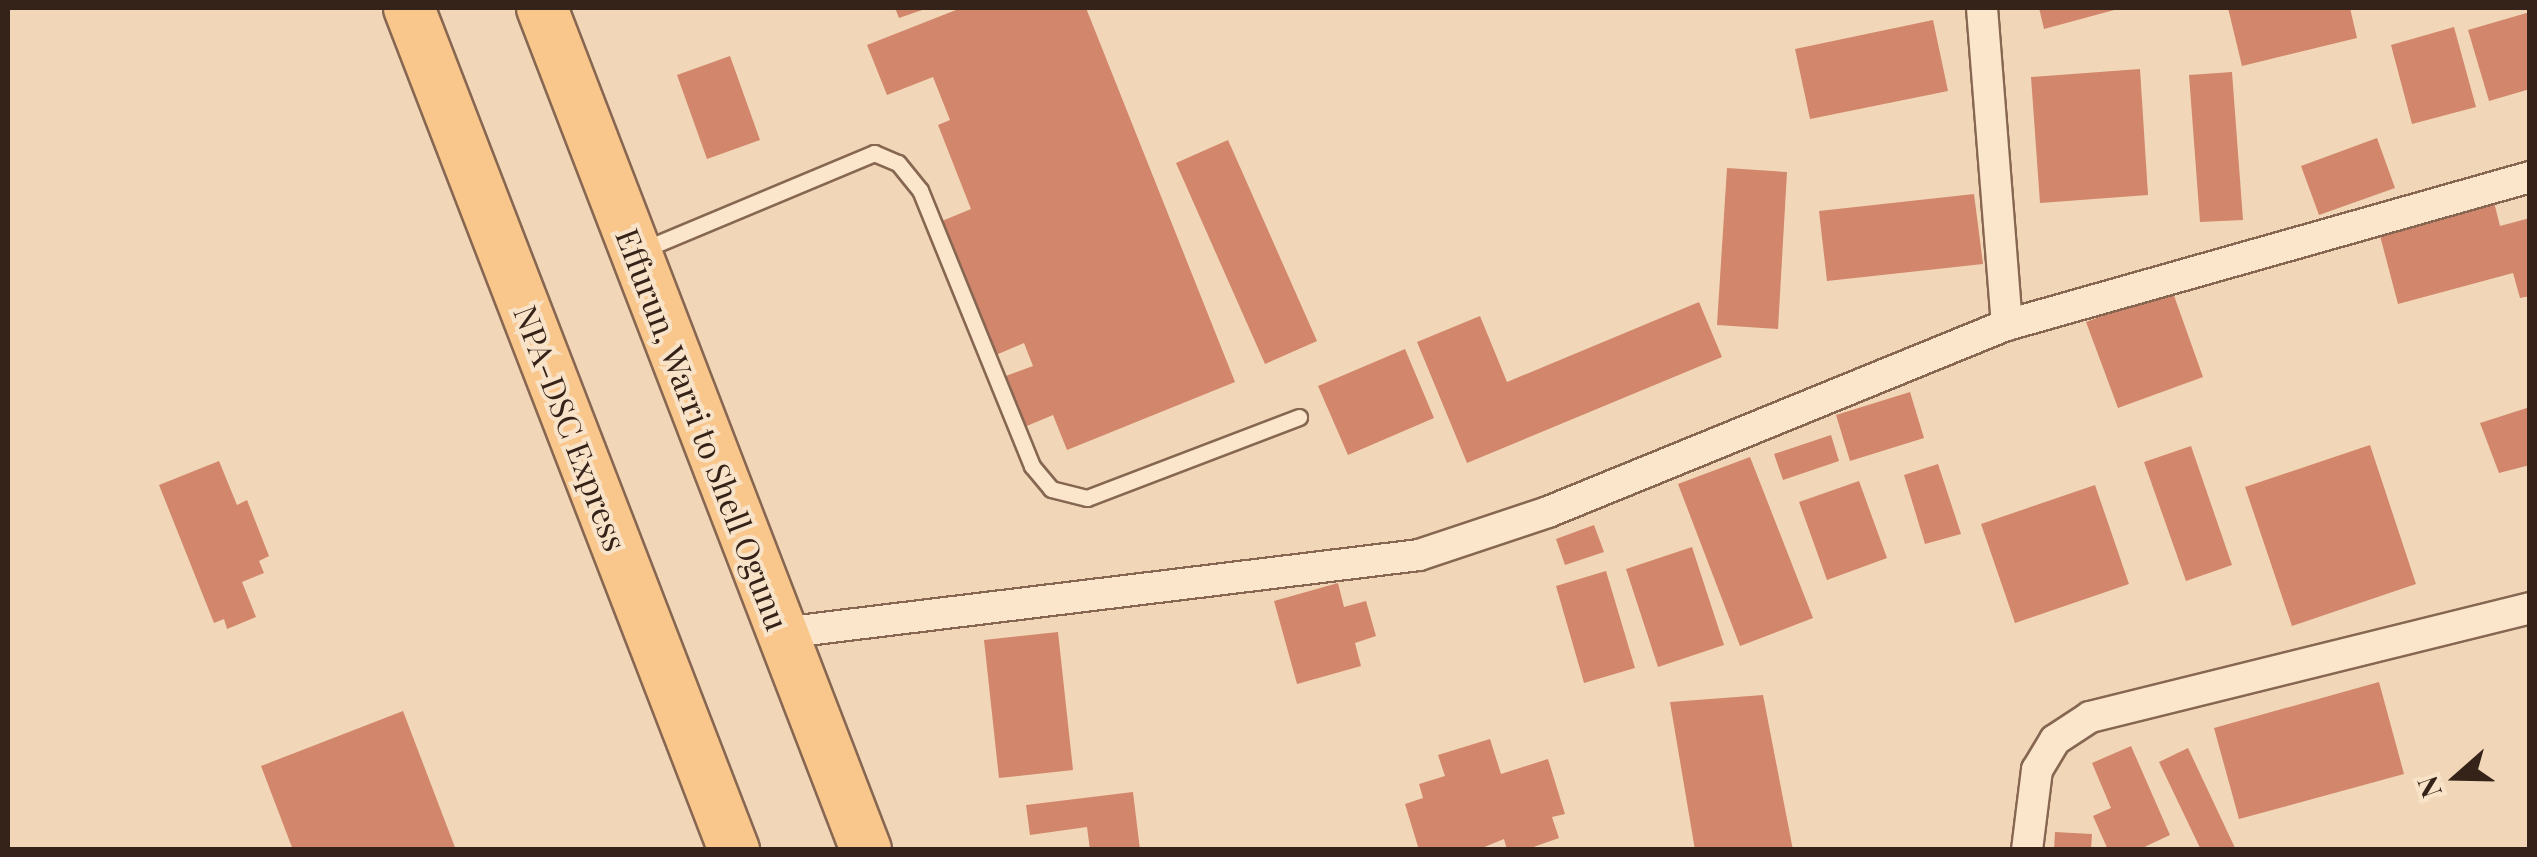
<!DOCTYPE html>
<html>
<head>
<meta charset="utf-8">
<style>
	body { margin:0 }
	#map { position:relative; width:2537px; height:857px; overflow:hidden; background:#f1d7b8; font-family:"Playfair Display",serif }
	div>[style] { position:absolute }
	.building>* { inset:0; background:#d2866b }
	.roads { filter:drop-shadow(2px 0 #876752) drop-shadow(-2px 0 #876752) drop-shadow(0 2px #876752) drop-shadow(0 -2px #876752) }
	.lane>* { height:15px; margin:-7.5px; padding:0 7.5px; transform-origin:7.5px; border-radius:7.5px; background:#fbe6cb }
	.street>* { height:30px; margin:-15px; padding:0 15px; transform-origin:15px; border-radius:15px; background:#fbe6cb }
	.primary>* { height:50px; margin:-25px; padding:0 25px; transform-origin:25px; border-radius:25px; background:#f9c68b }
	span { translate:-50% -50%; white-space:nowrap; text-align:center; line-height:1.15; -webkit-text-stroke:8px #f8e3c8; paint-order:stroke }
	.street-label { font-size:32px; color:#352219 }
	.frame { position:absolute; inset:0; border:10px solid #352219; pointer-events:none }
	.north { position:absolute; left:2407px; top:727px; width:100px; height:100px; -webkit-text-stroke:8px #f8e3c8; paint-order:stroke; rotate:250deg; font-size:28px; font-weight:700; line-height:40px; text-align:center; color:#352219 }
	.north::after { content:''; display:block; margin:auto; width:35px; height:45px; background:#352219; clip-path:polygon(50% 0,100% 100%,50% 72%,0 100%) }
</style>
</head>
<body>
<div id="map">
	<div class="building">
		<div style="clip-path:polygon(895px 8px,928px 8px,899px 18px)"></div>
		<div style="clip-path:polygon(961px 8px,1086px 8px,1235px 382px,1067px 450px,1053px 415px,1022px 428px,1003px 377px,1033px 366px,1024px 343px,996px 355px,942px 221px,971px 209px,938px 125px,950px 120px,933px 77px,887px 95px,867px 45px)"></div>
		<div style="clip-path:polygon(2039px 8px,2118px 8px,2118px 9px,2044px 29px)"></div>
		<div style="clip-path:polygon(2228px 8px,2350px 8px,2357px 38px,2242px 66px)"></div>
		<div style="clip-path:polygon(2530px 12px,2530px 89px,2489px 101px,2468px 30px)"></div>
		<div style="clip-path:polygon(1933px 20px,1948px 91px,1810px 119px,1795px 49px)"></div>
		<div style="clip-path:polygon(2454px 27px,2476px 107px,2412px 124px,2391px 45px)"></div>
		<div style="clip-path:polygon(730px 56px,760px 140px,707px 159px,677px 75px)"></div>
		<div style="clip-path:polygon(2140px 69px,2148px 195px,2040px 203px,2031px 77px)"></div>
		<div style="clip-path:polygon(2232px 72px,2243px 220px,2200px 222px,2189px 75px)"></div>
		<div style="clip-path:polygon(2377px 138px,2395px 188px,2319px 215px,2301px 166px)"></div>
		<div style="clip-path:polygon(1228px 140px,1317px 341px,1265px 364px,1176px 163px)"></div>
		<div style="clip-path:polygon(1727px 168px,1787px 172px,1778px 329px,1717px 325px)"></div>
		<div style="clip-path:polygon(1974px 194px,1983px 264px,1827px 281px,1819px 211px)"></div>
		<div style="clip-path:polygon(2494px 202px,2500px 226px,2530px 218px,2530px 296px,2520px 298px,2513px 273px,2398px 304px,2379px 232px)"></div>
		<div style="clip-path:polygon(2172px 290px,2203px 377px,2118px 408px,2086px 322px)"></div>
		<div style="clip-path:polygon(1699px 302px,1722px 357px,1467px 463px,1417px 342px,1480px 316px,1507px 382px)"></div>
		<div style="clip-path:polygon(1405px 349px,1434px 418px,1348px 455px,1318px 386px)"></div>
		<div style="clip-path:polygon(1910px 392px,1924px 438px,1850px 461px,1836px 415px)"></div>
		<div style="clip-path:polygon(2530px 407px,2530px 465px,2499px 473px,2480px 423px)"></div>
		<div style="clip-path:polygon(1831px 435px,1839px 461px,1783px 480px,1774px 454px)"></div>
		<div style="clip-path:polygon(2370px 445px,2416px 584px,2292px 626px,2245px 487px)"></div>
		<div style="clip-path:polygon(2191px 446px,2232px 565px,2186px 581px,2144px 462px)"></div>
		<div style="clip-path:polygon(1750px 457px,1813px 618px,1740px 646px,1678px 484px)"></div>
		<div style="clip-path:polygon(219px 461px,237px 505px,247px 500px,269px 556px,259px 561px,264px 573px,242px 582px,256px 617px,227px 629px,224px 619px,214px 623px,159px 485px)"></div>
		<div style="clip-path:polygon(1938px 464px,1961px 534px,1925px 544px,1904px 475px)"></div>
		<div style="clip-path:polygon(1859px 481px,1887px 558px,1827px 580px,1799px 502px)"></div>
		<div style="clip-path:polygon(2095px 485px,2129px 584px,2015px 623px,1981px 524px)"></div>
		<div style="clip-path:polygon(1594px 525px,1604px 552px,1565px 565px,1556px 539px)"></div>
		<div style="clip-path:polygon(1692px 547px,1724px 645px,1658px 667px,1626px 569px)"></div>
		<div style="clip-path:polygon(1606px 571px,1635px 668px,1584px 683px,1556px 586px)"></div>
		<div style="clip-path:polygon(1338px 583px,1344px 607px,1366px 601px,1376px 636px,1355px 643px,1361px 666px,1297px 684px,1274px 601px)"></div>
		<div style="clip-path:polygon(1058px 632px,1073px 770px,999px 778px,984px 640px)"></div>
		<div style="clip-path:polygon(2379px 682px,2404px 774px,2239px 819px,2214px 728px)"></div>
		<div style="clip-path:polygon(1763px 695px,1793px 850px,1695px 850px,1670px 702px)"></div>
		<div style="clip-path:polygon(403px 711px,456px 850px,293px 850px,261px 766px)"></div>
		<div style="clip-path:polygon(1490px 739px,1501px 774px,1548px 759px,1565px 814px,1552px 817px,1559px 838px,1525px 850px,1507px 850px,1504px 839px,1477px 850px,1419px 850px,1405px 804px,1423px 798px,1419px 784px,1445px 776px,1438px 755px)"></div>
		<div style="clip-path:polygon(2131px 746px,2170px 835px,2138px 850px,2108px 850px,2093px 816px,2111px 808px,2092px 763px)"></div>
		<div style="clip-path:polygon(2188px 748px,2236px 850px,2201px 850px,2159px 762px)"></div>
		<div style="clip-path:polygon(1133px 792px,1140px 850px,1090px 850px,1087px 827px,1030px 835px,1026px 805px)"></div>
		<div style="clip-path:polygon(2055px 832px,2092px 834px,2091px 850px,2054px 850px)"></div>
	</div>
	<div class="roads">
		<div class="lane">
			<div style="left:640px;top:251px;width:254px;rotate:-22.7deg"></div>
			<div style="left:874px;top:153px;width:26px;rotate:23deg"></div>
			<div style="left:898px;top:163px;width:35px;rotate:51deg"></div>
			<div style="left:920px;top:190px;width:298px;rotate:67.9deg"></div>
			<div style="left:1032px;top:466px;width:30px;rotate:50deg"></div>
			<div style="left:1051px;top:489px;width:37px;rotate:14deg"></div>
			<div style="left:1087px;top:498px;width:227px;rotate:-20.9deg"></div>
		</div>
		<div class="street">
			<div style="left:1982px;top:8px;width:318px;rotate:85.5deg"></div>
			<div style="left:782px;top:633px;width:642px;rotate:-6.98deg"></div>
			<div style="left:1419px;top:555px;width:136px;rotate:-18.4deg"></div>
			<div style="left:1548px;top:512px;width:496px;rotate:-22.2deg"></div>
			<div style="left:2007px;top:325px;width:544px;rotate:-15.8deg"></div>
			<div style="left:2027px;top:850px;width:81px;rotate:-82.9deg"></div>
			<div style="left:2037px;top:770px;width:35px;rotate:-59deg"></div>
			<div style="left:2055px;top:740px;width:42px;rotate:-33.3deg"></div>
			<div style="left:2090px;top:717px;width:453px;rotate:-13.9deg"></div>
		</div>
		<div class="primary">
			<div style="left:409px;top:8px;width:903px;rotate:68.89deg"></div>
			<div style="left:542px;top:8px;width:902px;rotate:68.95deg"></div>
		</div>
	</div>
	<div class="street-label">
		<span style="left:571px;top:428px;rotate:69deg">NPA-DSC Express</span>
		<span style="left:703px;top:429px;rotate:69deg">Effurun, Warri to Shell Ogunu</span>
	</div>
	<div class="frame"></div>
	<div class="north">N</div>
</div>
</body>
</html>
